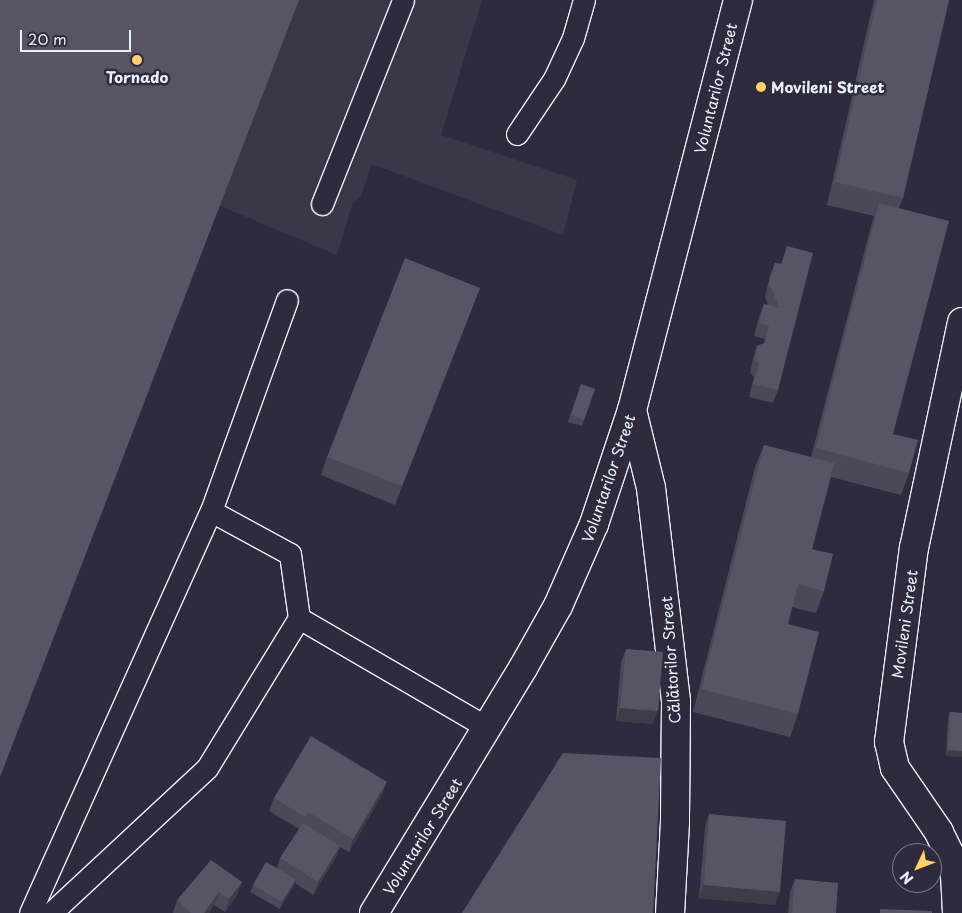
<!DOCTYPE html>
<html>
<head>
<meta charset="utf-8">
<style>
	body { margin:0 }
	#map { position:relative; width:962px; height:913px; overflow:hidden; background:#2f2a3d; font-family:"Playpen Sans",sans-serif }
	div>[style] { position:absolute }
	.built>* { inset:0; background:#3b3749 }
	.roads { filter:drop-shadow(1px 0 #e8f1f8) drop-shadow(-1px 0 #e8f1f8) drop-shadow(0 1px #e8f1f8) drop-shadow(0 -1px #e8f1f8) }
	.lane>* { height:21px; margin:-10.5px; padding:0 10.5px; transform-origin:10.5px; border-radius:10.5px; background:#2f2a3d }
	.street>* { height:28px; margin:-14px; padding:0 14px; transform-origin:14px; border-radius:14px; background:#2f2a3d }
	.secondary>* { height:28px; margin:-14px; padding:0 14px; transform-origin:14px; border-radius:14px; background:#2f2a3d }
	.wall>* { inset:0; background:#4b4957 }
	.shaded-wall>* { inset:0; background:#3d3c47 }
	.building>* { inset:0; background:#575565 }
	.dots>* { width:14px; height:14px; translate:-50% -50%; box-sizing:border-box; border:2px solid #2f2a3d; border-radius:50% }
	span { translate:-50% -50%; white-space:nowrap; text-align:center; line-height:1.15; -webkit-text-stroke:5px #2f2a3d; paint-order:stroke }
	.poi-label { font-size:15px; color:#e8f1f8; font-weight:700 }
	.left { translate:0 -50%; text-align:left }
	.street-label { font-size:15px; color:#e8f1f8 }
	.north { position:absolute; left:892px; top:843px; width:50px; height:50px; box-sizing:border-box; background:#2f2a3d; border:1px solid #797a88; border-radius:50%; rotate:227deg; font-size:14px; font-weight:700; line-height:20px; text-align:center; color:#e8f1f8 }
	.north::after { content:''; display:block; margin:auto; width:18px; height:22px; background:#ffd166; clip-path:polygon(50% 0,100% 100%,50% 72%,0 100%) }
	.scale { position:absolute; left:20px; top:30px; width:111px; height:22px; box-sizing:border-box; border:2px solid #e8f1f8; border-top:0; padding-left:6px; font-size:15px; line-height:18px; white-space:nowrap; color:#e8f1f8; -webkit-text-stroke:4px #2f2a3d; paint-order:stroke }
</style>
</head>
<body>
<div id="map">
	<div class="built">
		<div style="clip-path:polygon(0 0,482px 0,441px 135px,577px 180px,563px 235px,372px 164px,361px 195px,352px 205px,337px 255px,218px 205px)"></div>
	</div>
	<div class="roads">
		<div class="lane">
			<div style="left:517px;top:134px;width:66px;rotate:-56.1deg"></div>
			<div style="left:554px;top:79px;width:45px;rotate:-65.1deg"></div>
			<div style="left:573px;top:38px;width:40px;rotate:-74deg"></div>
			<div style="left:322px;top:204px;width:219px;rotate:-68.3deg"></div>
			<div style="left:211px;top:511px;width:90px;rotate:28.6deg"></div>
			<div style="left:290px;top:554px;width:65px;rotate:82deg"></div>
			<div style="left:30px;top:913px;width:441px;rotate:-65.8deg"></div>
			<div style="left:211px;top:511px;width:224px;rotate:-70.2deg"></div>
			<div style="left:51px;top:913px;width:213px;rotate:-42.9deg"></div>
			<div style="left:207px;top:768px;width:176px;rotate:-58.5deg"></div>
			<div style="left:299px;top:618px;width:219px;rotate:30.2deg"></div>
		</div>
		<div class="street">
			<div style="left:632px;top:410px;width:80px;rotate:76.3deg"></div>
			<div style="left:651px;top:488px;width:215px;rotate:83.3deg"></div>
			<div style="left:676px;top:702px;width:120px;rotate:90.5deg"></div>
			<div style="left:675px;top:822px;width:91px;rotate:93.1deg"></div>
			<div style="left:957px;top:913px;width:38px;rotate:-93deg"></div>
			<div style="left:955px;top:875px;width:21px;rotate:-104deg"></div>
			<div style="left:950px;top:855px;width:25px;rotate:-116deg"></div>
			<div style="left:939px;top:832px;width:78px;rotate:-124.5deg"></div>
			<div style="left:895px;top:768px;width:27px;rotate:-103deg"></div>
			<div style="left:889px;top:742px;width:196px;rotate:-82.7deg"></div>
			<div style="left:914px;top:548px;width:231px;rotate:-78deg"></div>
		</div>
		<div class="secondary">
			<div style="left:374px;top:913px;width:287px;rotate:-58.7deg"></div>
			<div style="left:523px;top:668px;width:71px;rotate:-60.6deg"></div>
			<div style="left:558px;top:606px;width:90px;rotate:-66.3deg"></div>
			<div style="left:594px;top:524px;width:120px;rotate:-71.6deg"></div>
			<div style="left:632px;top:410px;width:423px;rotate:-75.5deg"></div>
		</div>
	</div>
	<div class="wall">
		<div style="clip-path:polygon(874px 0,949px 0,903px 198px,899px 208px,893px 434px,909px 473px,901px 495px,831px 477px,812px 549px,824px 591px,816px 613px,792px 607px,788px 624px,798px 714px,790px 737px,693px 712px,755px 467px,764px 445px,811px 457px,871px 226px,874px 216px,827px 205px)"></div>
		<div style="clip-path:polygon(787px 246px,778px 390px,773px 403px,749px 397px,754px 377px,750px 373px,753px 359px,757px 346px,764px 343px,765px 339px,754px 336px,759px 317px,764px 304px,768px 305px,765px 297px,770px 275px,775px 263px,781px 264px)"></div>
		<div style="clip-path:polygon(480px 288px,395px 505px,321px 475px,327px 457px)"></div>
		<div style="clip-path:polygon(581px 384px,595px 389px,582px 426px,568px 422px)"></div>
		<div style="clip-path:polygon(626px 649px,653px 724px,616px 721px,621px 662px)"></div>
		<div style="clip-path:polygon(950px 712px,962px 713px,962px 757px,946px 756px,948px 719px)"></div>
		<div style="clip-path:polygon(382px 795px,349px 852px,340px 847px,335px 859px,313px 895px,295px 883px,280px 909px,250px 892px,253px 885px,277px 868px,280px 858px,299px 829px,269px 811px,274px 798px)"></div>
		<div style="clip-path:polygon(709px 814px,775px 905px,699px 898px,705px 827px)"></div>
		<div style="clip-path:polygon(795px 879px,836px 913px,788px 913px,790px 892px)"></div>
		<div style="clip-path:polygon(242px 882px,237px 895px,225px 912px,214px 905px,209px 913px,173px 913px,177px 900px)"></div>
	</div>
	<div class="shaded-wall">
		<div style="clip-path:polygon(480px 288px,473px 306px,395px 505px,402px 486px)"></div>
		<div style="clip-path:polygon(620px 708px,658px 711px,653px 724px,616px 721px)"></div>
		<div style="clip-path:polygon(948px 750px,962px 751px,962px 757px,946px 756px)"></div>
		<div style="clip-path:polygon(387px 782px,382px 795px,349px 852px,353px 839px)"></div>
		<div style="clip-path:polygon(340px 846px,335px 859px,313px 895px,318px 882px)"></div>
		<div style="clip-path:polygon(296px 879px,294px 886px,280px 909px,282px 902px)"></div>
		<div style="clip-path:polygon(242px 882px,237px 895px,225px 912px,229px 899px)"></div>
		<div style="clip-path:polygon(704px 885px,780px 892px,775px 905px,699px 898px)"></div>
		<div style="clip-path:polygon(219px 892px,214px 905px,209px 913px,204px 913px)"></div>
	</div>
	<div class="building">
		<div style="clip-path:polygon(0 0,299px 0,0 777px)"></div>
		<div style="clip-path:polygon(877px 0,949px 0,903px 198px,835px 182px)"></div>
		<div style="clip-path:polygon(879px 203px,949px 221px,893px 434px,918px 440px,909px 473px,816px 448px)"></div>
		<div style="clip-path:polygon(787px 246px,813px 253px,778px 390px,753px 384px,759px 364px,755px 360px,757px 346px,765px 343px,769px 326px,759px 323px,764px 304px,780px 308px,769px 284px,775px 263px,782px 264px)"></div>
		<div style="clip-path:polygon(405px 258px,480px 288px,402px 486px,327px 457px)"></div>
		<div style="clip-path:polygon(581px 384px,595px 389px,584px 420px,571px 415px)"></div>
		<div style="clip-path:polygon(764px 445px,834px 463px,812px 549px,833px 554px,824px 591px,798px 584px,788px 624px,819px 632px,798px 714px,701px 689px)"></div>
		<div style="clip-path:polygon(626px 649px,663px 652px,658px 711px,620px 708px)"></div>
		<div style="clip-path:polygon(950px 712px,962px 713px,962px 751px,948px 750px)"></div>
		<div style="clip-path:polygon(311px 736px,387px 782px,353px 839px,308px 812px,305px 817px,274px 798px)"></div>
		<div style="clip-path:polygon(563px 753px,661px 758px,653px 913px,462px 913px)"></div>
		<div style="clip-path:polygon(709px 814px,786px 821px,780px 892px,704px 885px)"></div>
		<div style="clip-path:polygon(303px 823px,340px 846px,318px 882px,280px 858px)"></div>
		<div style="clip-path:polygon(211px 860px,242px 882px,229px 899px,219px 892px,204px 913px,191px 913px,177px 900px)"></div>
		<div style="clip-path:polygon(266px 862px,296px 879px,282px 902px,253px 885px)"></div>
		<div style="clip-path:polygon(795px 879px,838px 883px,836px 913px,792px 913px)"></div>
		<div style="clip-path:polygon(880px 909px,932px 911px,932px 913px,880px 913px)"></div>
	</div>
	<div class="dots">
		<div style="left:137px;top:60px;background:#ffd166"></div>
		<div style="left:761px;top:87px;background:#ffd166"></div>
	</div>
	<div class="poi-label">
		<span style="left:137px;top:77px">Tornado</span>
		<span class="left" style="left:771px;top:87px">Movileni Street</span>
	</div>
	<div class="street-label">
		<span style="left:715px;top:88px;rotate:-76deg">Voluntarilor Street</span>
		<span style="left:608px;top:478px;rotate:-71deg">Voluntarilor Street</span>
		<span style="left:904px;top:624px;rotate:-82deg">Movileni Street</span>
		<span style="left:670px;top:660px;rotate:-94deg">Călătorilor Street</span>
		<span style="left:422px;top:836px;rotate:-58deg">Voluntarilor Street</span>
	</div>
	<div class="north">N</div>
	<div class="scale">20 m</div>
</div>
</body>
</html>
